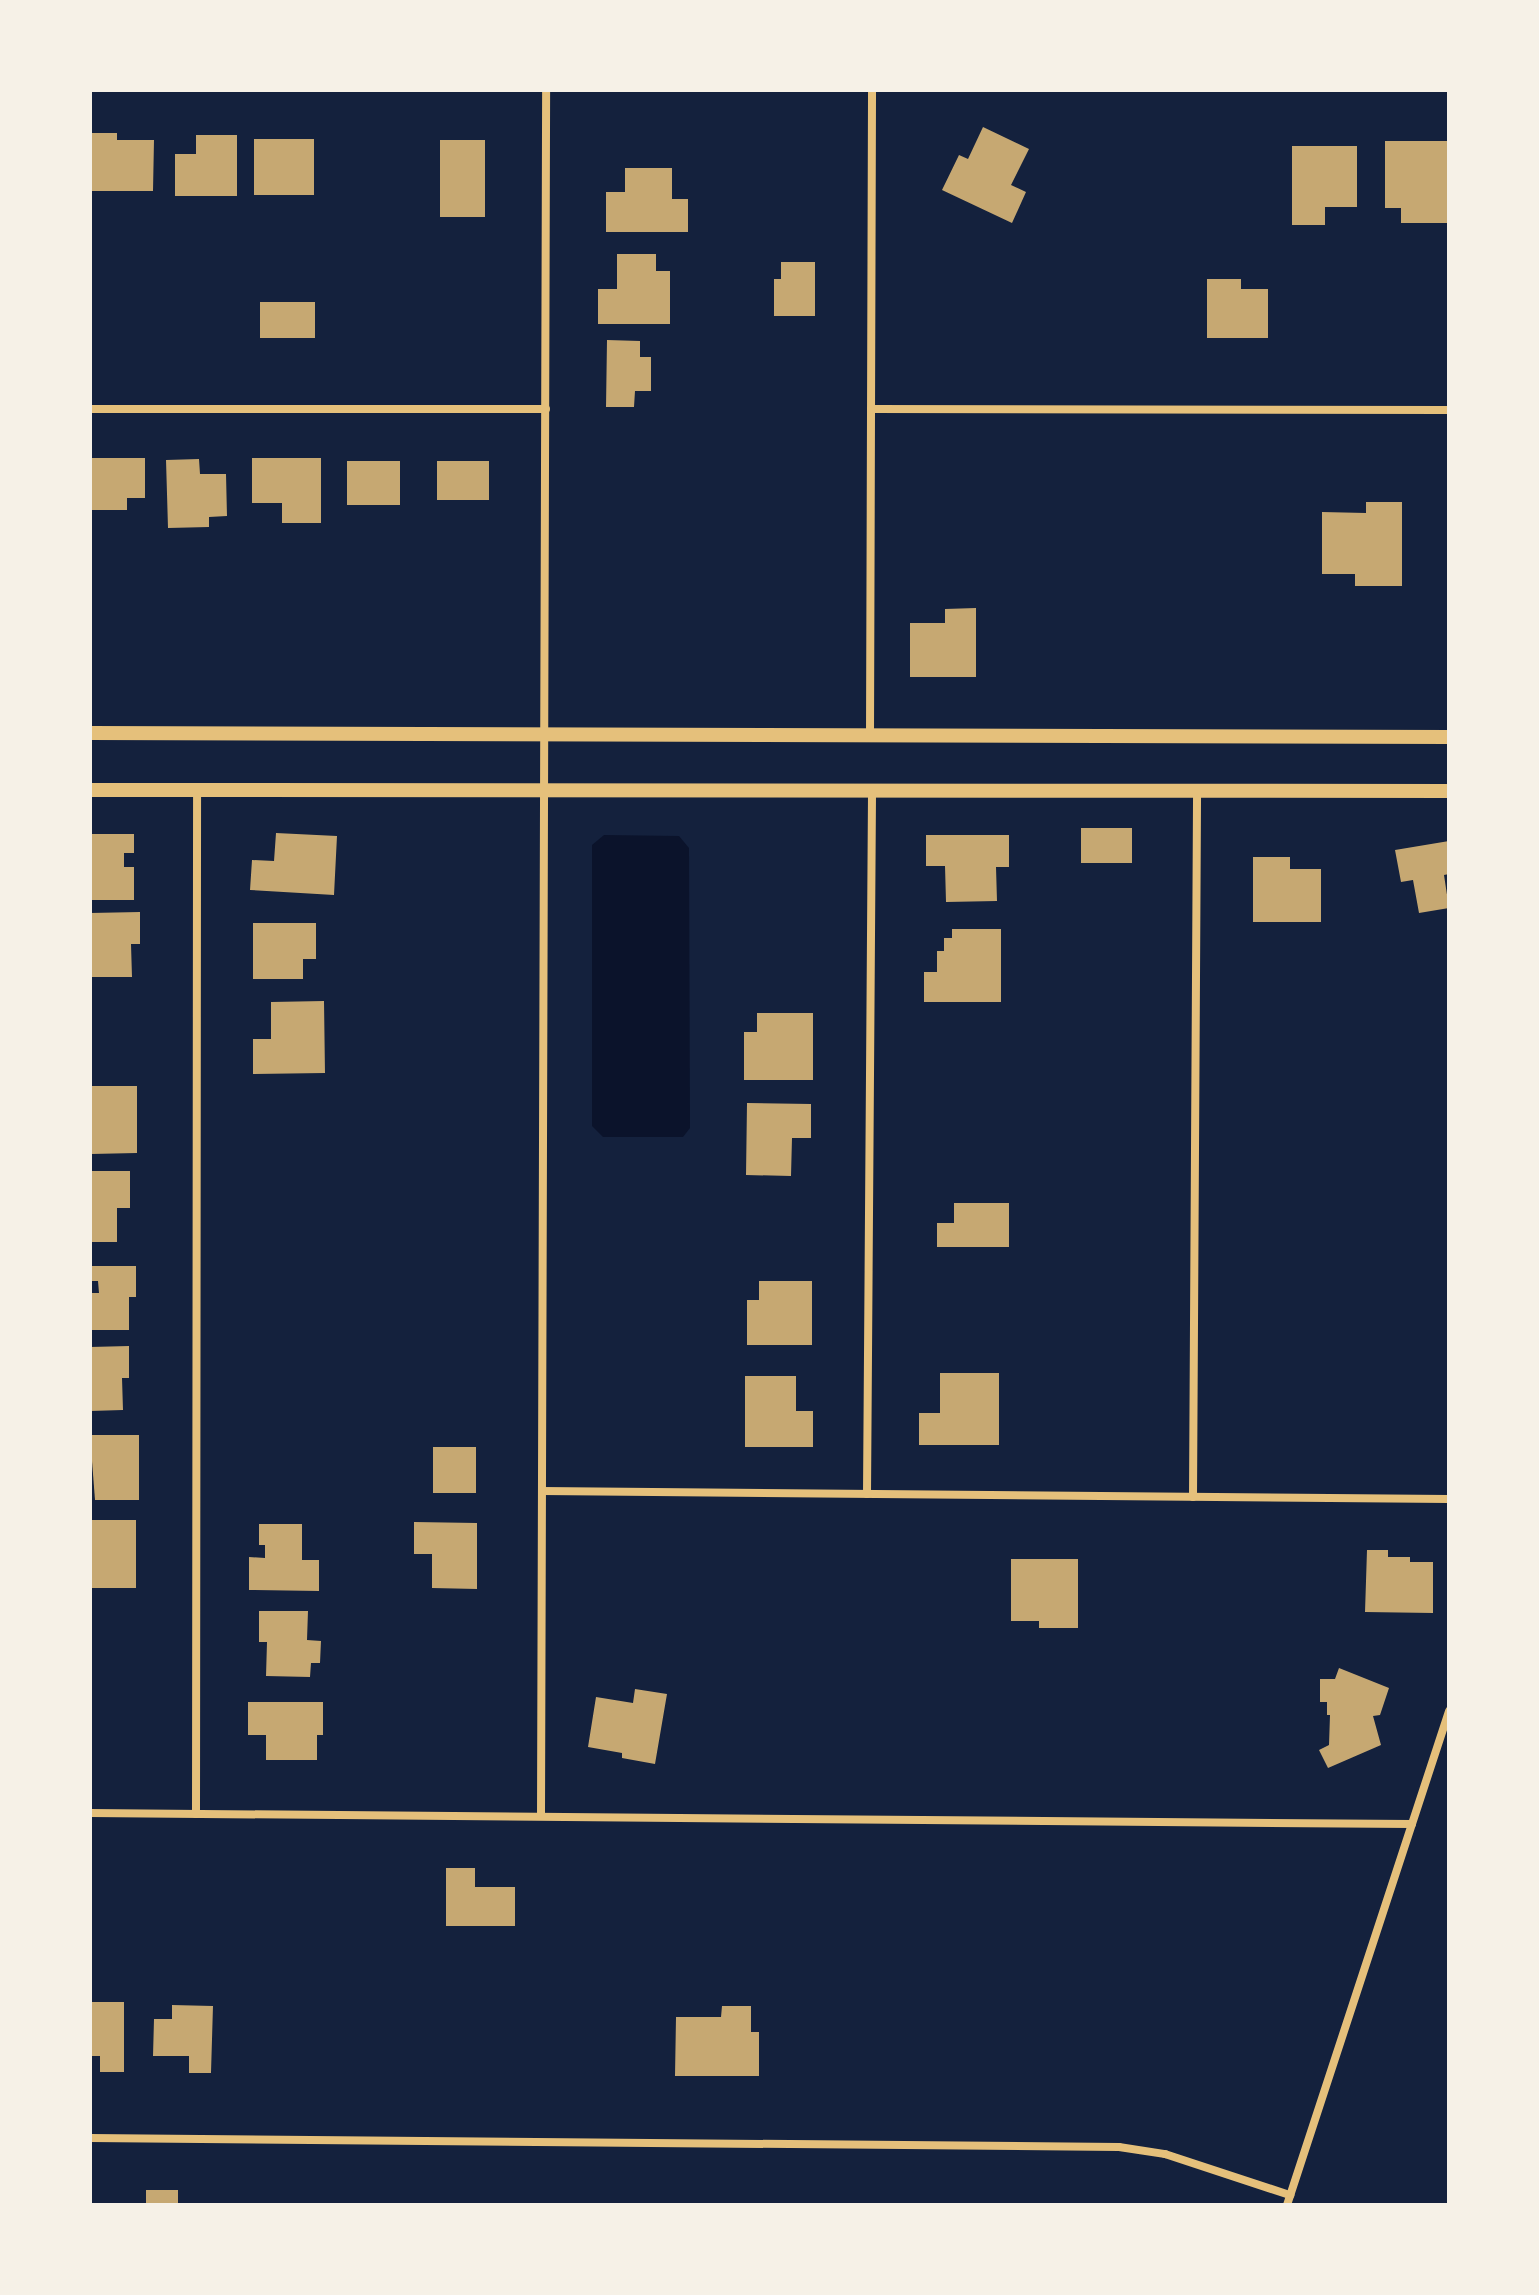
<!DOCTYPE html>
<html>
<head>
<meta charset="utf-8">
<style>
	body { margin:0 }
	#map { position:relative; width:1539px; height:2295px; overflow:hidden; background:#14213d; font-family:"Archivo Narrow",sans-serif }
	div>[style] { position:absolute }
	.water>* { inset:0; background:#0b132b }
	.building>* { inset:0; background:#c6a872 }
	.minor>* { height:8px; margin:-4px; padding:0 4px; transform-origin:4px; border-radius:4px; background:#e5c07b }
	.tertiary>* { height:14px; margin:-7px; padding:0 7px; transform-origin:7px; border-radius:7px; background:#e5c07b }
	span { translate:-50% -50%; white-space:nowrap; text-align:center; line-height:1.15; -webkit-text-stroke:8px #f6f1e7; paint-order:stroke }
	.frame { position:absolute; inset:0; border:92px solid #f6f1e7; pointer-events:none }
</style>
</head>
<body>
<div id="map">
	<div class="water">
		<div style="clip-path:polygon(604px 835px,679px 836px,689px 848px,690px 1128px,683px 1137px,603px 1137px,592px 1126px,592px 845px)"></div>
	</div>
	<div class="building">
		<div style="clip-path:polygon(983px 127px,1029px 149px,1011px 185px,1026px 192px,1012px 223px,942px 190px,959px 155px,968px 159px)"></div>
		<div style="clip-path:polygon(90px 133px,117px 133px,117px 140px,154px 140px,153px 191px,90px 191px)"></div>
		<div style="clip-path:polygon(196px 135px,237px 135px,237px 196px,175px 196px,175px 154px,196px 154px)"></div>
		<div style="clip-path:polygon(254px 139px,314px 139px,314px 195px,254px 195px)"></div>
		<div style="clip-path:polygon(440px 140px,485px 140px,485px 217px,440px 217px)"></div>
		<div style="clip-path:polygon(1385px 141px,1449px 141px,1449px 223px,1401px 223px,1401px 208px,1385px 208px)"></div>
		<div style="clip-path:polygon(1292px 146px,1357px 146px,1357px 207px,1325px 207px,1325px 225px,1292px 225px)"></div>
		<div style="clip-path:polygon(625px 168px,672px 168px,672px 199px,688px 199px,688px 232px,606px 232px,606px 192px,625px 192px)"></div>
		<div style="clip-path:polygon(617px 254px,656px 254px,656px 271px,670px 271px,670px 324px,598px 324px,598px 289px,617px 289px)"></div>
		<div style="clip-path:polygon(781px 262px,815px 262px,815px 316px,774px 316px,774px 279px,781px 279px)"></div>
		<div style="clip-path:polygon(1207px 279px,1241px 279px,1241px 289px,1268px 289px,1268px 338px,1207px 338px)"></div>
		<div style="clip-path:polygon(260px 302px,315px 302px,315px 338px,260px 338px)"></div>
		<div style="clip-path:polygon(607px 340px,640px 341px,640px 357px,651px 357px,651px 391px,635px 391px,634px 407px,606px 407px)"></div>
		<div style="clip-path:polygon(90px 458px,145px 458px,145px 498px,127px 498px,127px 510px,90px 510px)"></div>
		<div style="clip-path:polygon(252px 458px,321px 458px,321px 523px,282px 523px,282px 503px,252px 503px)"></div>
		<div style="clip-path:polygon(199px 459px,200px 474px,226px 474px,227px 516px,209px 517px,209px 527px,168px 528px,166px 460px)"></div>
		<div style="clip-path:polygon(347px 461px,400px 461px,400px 505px,347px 505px)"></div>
		<div style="clip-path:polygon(437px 461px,489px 461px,489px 500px,437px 500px)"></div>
		<div style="clip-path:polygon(1366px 502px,1402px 502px,1402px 586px,1355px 586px,1355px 574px,1322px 574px,1322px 512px,1366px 513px)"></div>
		<div style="clip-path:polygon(976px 608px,976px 677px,910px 677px,910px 623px,945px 623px,945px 609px)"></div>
		<div style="clip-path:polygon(1081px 828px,1132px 828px,1132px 863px,1081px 863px)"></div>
		<div style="clip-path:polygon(276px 833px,337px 836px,334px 895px,250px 890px,252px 860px,274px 861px)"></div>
		<div style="clip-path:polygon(90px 834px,134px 834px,134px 853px,124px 853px,124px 867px,134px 867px,134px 900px,90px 900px)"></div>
		<div style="clip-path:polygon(926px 835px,1009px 835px,1009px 867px,996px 867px,997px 901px,946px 902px,945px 866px,926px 866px)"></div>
		<div style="clip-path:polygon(1449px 841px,1449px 874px,1444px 875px,1449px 908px,1419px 913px,1413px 880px,1401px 882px,1395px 850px)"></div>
		<div style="clip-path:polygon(1253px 857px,1290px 857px,1290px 869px,1321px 869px,1321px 922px,1253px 922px)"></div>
		<div style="clip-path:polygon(140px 912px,140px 944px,131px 944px,132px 977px,90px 977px,90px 913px)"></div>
		<div style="clip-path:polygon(253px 923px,316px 923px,316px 959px,303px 959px,303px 979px,253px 979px)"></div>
		<div style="clip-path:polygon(952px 929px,1001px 929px,1001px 1002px,924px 1002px,924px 972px,937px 972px,937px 951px,944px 951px,944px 938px,952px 938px)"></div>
		<div style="clip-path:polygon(324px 1001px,325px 1073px,253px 1074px,253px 1039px,271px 1039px,271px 1002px)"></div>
		<div style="clip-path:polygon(757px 1013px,813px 1013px,813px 1080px,744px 1080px,744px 1032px,757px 1032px)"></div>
		<div style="clip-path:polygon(90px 1086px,137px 1086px,137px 1153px,91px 1154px)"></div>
		<div style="clip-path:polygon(747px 1103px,811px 1104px,811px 1138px,792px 1138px,791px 1176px,746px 1175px)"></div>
		<div style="clip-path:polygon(90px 1171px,130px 1171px,130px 1208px,117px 1208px,117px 1242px,90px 1242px)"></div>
		<div style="clip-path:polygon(954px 1203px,1009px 1203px,1009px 1247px,937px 1247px,937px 1223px,954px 1223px)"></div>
		<div style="clip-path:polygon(90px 1266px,136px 1266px,136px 1297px,129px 1297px,129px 1330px,90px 1330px,90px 1293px,99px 1293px,98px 1281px,90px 1281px)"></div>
		<div style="clip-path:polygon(759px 1281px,812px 1281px,812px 1345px,747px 1345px,747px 1300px,759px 1300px)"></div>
		<div style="clip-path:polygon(129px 1346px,129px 1378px,122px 1378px,123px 1410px,90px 1411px,90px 1347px)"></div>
		<div style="clip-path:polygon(940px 1373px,999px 1373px,999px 1445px,919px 1445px,919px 1413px,940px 1413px)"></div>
		<div style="clip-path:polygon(745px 1376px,796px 1376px,796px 1411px,813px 1411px,813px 1447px,745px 1447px)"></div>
		<div style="clip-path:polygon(90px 1435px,139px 1435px,139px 1500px,95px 1500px)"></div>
		<div style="clip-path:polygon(433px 1447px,476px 1447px,476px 1493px,433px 1493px)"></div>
		<div style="clip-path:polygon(90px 1520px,136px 1520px,136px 1588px,90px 1588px)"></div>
		<div style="clip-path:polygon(414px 1522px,477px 1523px,477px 1589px,432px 1588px,432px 1554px,414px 1554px)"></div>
		<div style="clip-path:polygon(259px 1524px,302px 1524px,302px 1560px,319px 1560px,319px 1591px,249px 1590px,249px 1557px,265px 1558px,265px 1545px,259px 1545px)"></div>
		<div style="clip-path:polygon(1367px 1550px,1388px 1550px,1388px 1557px,1410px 1557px,1410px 1562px,1433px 1562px,1433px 1613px,1365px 1612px)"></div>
		<div style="clip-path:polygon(1011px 1559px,1078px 1559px,1078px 1628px,1039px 1628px,1039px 1621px,1011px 1621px)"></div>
		<div style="clip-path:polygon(259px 1611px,308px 1611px,307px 1640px,321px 1641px,320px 1663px,311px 1663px,310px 1677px,266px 1676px,267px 1642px,259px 1642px)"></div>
		<div style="clip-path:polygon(1339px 1668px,1389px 1688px,1380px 1715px,1373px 1716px,1381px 1745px,1328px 1768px,1319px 1750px,1329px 1745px,1330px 1715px,1327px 1715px,1327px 1702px,1320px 1702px,1320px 1679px,1335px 1679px)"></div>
		<div style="clip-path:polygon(635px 1689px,667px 1694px,655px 1764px,622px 1758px,622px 1753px,588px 1747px,596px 1697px,633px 1703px)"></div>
		<div style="clip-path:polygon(248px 1702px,323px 1702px,323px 1735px,317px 1735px,317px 1760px,266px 1760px,266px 1735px,248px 1735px)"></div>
		<div style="clip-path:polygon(446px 1868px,475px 1868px,475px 1887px,515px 1887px,515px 1926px,446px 1926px)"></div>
		<div style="clip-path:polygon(90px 2002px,124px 2002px,124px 2072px,100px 2072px,100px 2056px,90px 2056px)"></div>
		<div style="clip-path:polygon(172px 2005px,213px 2006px,211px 2073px,189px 2073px,189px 2056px,153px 2056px,154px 2019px,172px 2019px)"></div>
		<div style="clip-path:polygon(722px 2006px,751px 2006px,751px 2032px,759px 2032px,759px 2076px,675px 2076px,676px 2017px,721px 2017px)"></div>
		<div style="clip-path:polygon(146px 2190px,178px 2190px,178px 2205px,146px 2205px)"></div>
	</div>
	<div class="minor">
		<div style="left:90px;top:409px;width:456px"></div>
		<div style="left:871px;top:409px;width:578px;rotate:0.1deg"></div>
		<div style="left:870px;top:735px;width:645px;rotate:-89.82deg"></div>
		<div style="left:542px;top:1491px;width:907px;rotate:0.51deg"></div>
		<div style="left:867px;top:1494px;width:703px;rotate:-89.59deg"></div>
		<div style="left:1193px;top:1497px;width:704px;rotate:-89.67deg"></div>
		<div style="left:90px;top:1813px;width:1322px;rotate:0.48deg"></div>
		<div style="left:196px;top:1814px;width:1023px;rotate:-89.94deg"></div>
		<div style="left:541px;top:1816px;width:1726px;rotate:-89.83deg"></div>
		<div style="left:90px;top:2138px;width:1029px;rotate:0.5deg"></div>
		<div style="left:1119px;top:2147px;width:47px;rotate:8.7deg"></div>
		<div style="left:1165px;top:2154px;width:132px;rotate:18.2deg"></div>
		<div style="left:1287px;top:2205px;width:520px;rotate:-71.84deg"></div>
	</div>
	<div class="tertiary">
		<div style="left:90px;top:733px;width:1359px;rotate:0.17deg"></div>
		<div style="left:90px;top:790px;width:1359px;rotate:0.04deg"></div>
	</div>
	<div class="frame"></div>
</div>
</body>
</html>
